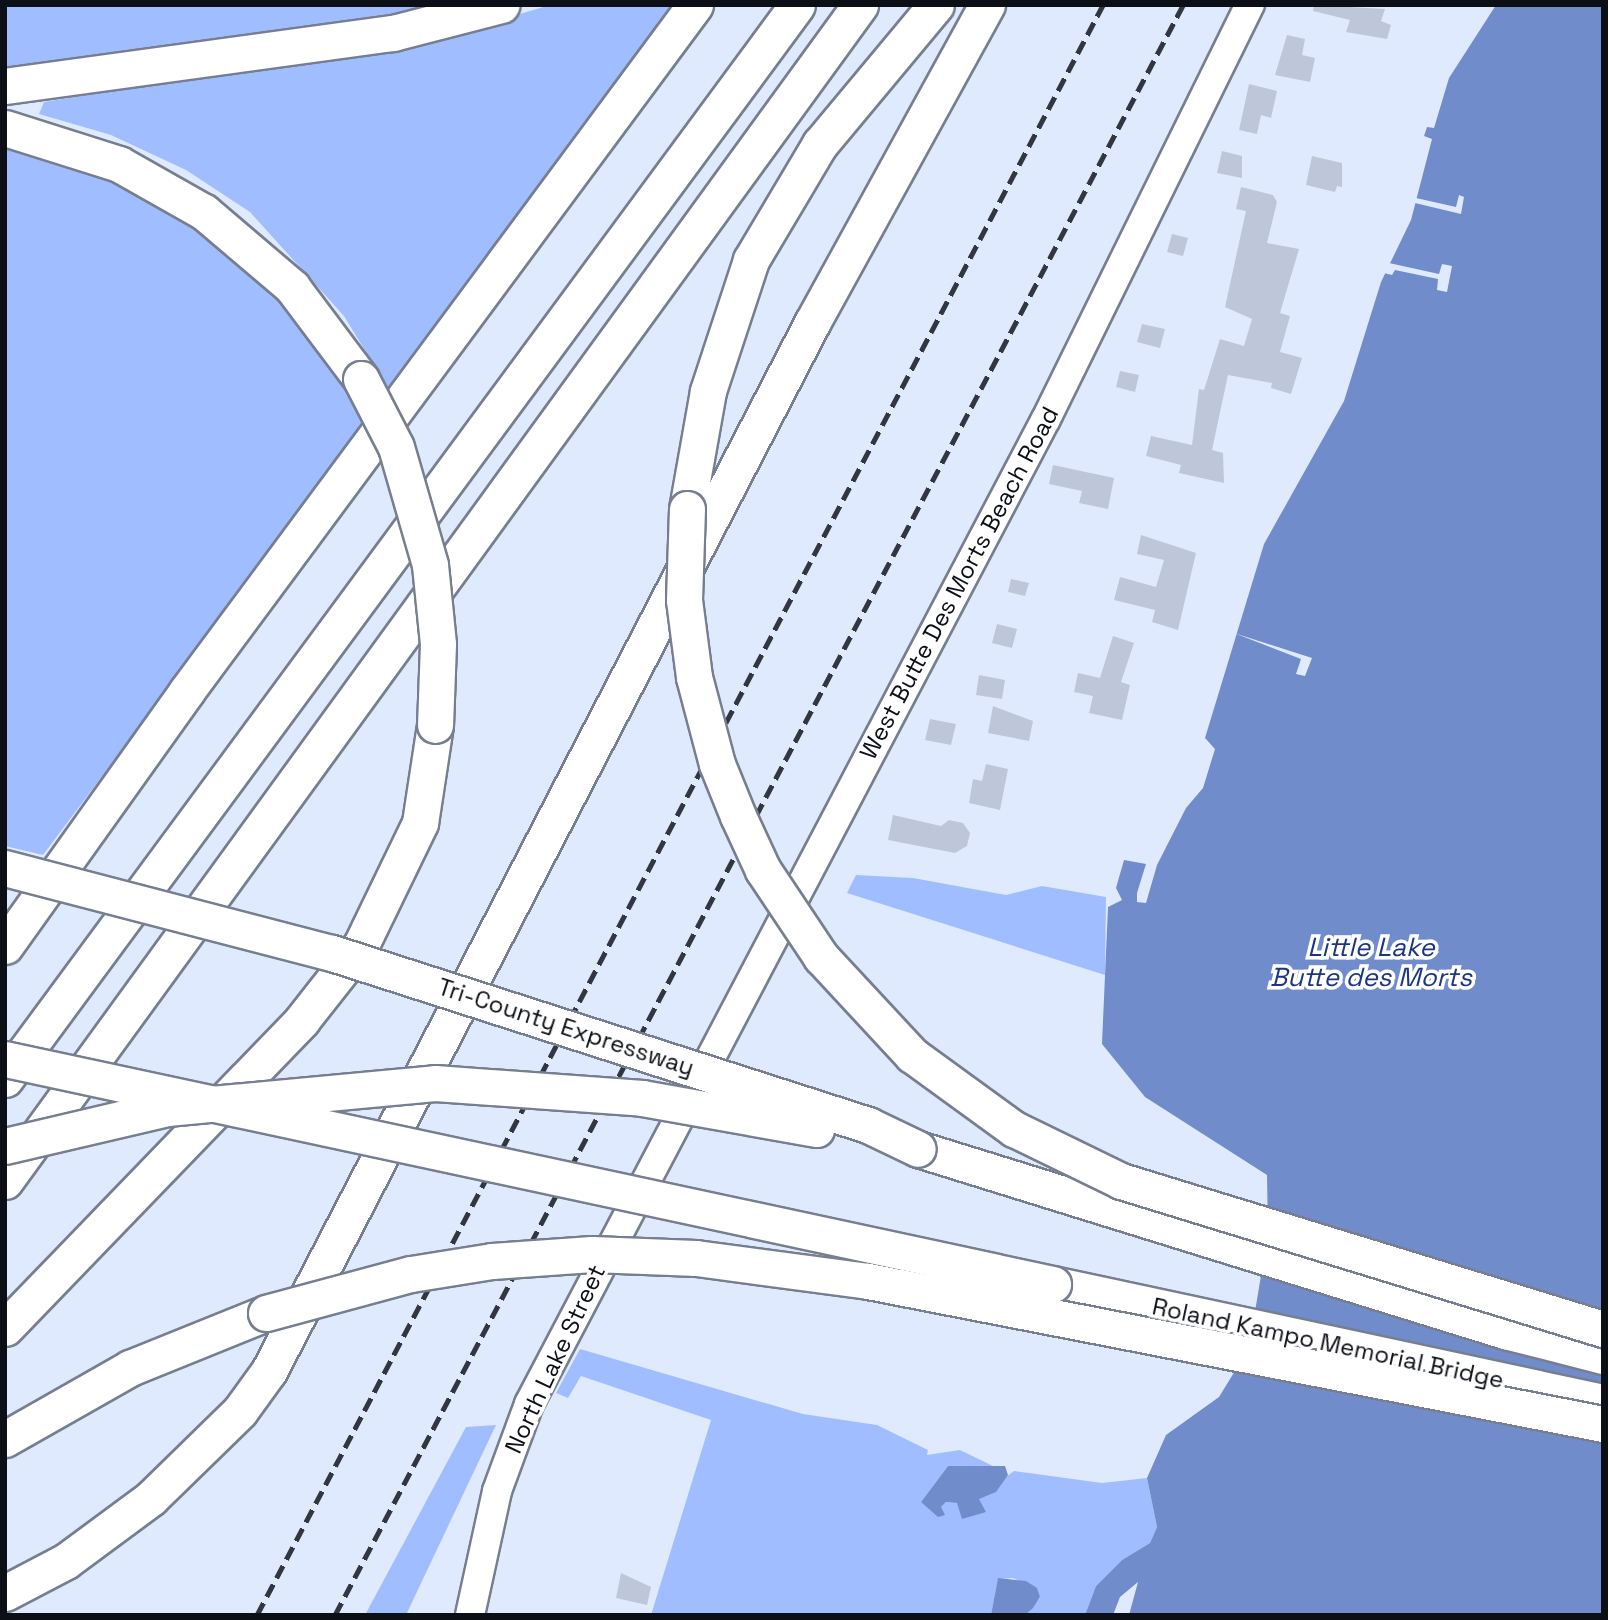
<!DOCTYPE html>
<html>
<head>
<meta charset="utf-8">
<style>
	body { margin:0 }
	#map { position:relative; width:1608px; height:1620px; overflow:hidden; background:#e0eafe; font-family:"Space Grotesk",sans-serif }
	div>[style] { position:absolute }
	.green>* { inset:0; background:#a0beff }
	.water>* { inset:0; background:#718ccb }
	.pier>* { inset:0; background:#e0eafe }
	.building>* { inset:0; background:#bec7da }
	.roads { filter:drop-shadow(2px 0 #767e90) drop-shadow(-2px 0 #767e90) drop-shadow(0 2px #767e90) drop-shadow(0 -2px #767e90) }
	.secondary>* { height:28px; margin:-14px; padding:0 14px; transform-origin:14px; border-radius:14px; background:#fff }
	.highway>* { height:35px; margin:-17.5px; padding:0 17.5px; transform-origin:17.5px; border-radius:17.5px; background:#fff }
	.rail>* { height:5px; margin-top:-2.5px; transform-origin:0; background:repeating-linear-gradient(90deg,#323640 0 14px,transparent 0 21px) }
	.bridges { filter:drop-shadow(2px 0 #767e90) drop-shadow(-2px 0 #767e90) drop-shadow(0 2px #767e90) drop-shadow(0 -2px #767e90) }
	.highway-bridge>* { height:35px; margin:-17.5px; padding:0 17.5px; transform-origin:17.5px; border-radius:17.5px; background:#fff }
	span { translate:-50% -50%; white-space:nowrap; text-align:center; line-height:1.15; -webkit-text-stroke:7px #fff; paint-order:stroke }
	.street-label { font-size:24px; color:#0c0f16 }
	.water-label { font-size:26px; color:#1c3681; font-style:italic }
	.frame { position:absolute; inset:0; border:7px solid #0c0f16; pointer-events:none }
</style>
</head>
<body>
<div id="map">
	<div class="green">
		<div style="clip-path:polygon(5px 5px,448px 5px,5px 71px)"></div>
		<div style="clip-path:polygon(550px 5px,676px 5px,391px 393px,344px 316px,250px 212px,186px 170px,111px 135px,39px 114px,44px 102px,446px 36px)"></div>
		<div style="clip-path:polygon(5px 143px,130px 183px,200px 226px,271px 282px,371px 418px,43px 855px,5px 846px)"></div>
		<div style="clip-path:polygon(856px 875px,913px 878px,1006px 895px,1042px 886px,1106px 897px,1105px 975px,847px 893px)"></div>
		<div style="clip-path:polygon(580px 1349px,803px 1414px,877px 1425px,928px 1450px,927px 1455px,960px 1450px,993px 1466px,948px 1466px,921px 1502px,941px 1507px,946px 1502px,965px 1504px,995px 1492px,997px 1484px,1014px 1471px,1102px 1483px,1147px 1478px,1157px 1527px,1150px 1543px,1122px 1560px,1096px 1586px,1085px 1615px,1025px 1615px,1040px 1598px,1037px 1589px,1013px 1578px,998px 1579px,991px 1615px,651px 1615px,711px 1420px,581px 1376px,568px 1398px,556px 1393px)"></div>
		<div style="clip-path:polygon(496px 1425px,406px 1615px,365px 1615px,466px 1427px)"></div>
	</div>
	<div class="water">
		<div style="clip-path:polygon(1496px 5px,1603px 5px,1603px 1615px,1129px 1615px,1138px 1582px,1120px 1597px,1113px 1615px,1085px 1615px,1096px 1586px,1122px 1560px,1150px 1543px,1157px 1527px,1147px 1478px,1166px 1435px,1219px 1397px,1249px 1348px,1268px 1233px,1267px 1175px,1145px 1097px,1102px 1044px,1108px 907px,1122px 900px,1116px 888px,1124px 860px,1146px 864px,1137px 893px,1137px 902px,1146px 903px,1157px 865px,1186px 808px,1203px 788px,1215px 749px,1205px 738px,1264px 544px,1344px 401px,1381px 282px,1411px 220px,1432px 139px,1424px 136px,1427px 127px,1434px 128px,1449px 78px)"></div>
		<div style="clip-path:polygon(948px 1466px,1005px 1466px,1008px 1475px,996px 1492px,979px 1499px,986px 1512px,962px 1519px,957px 1503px,946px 1502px,941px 1507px,945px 1515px,938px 1517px,921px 1502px)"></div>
		<div style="clip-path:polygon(998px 1578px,1026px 1581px,1037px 1588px,1040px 1597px,1033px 1608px,1025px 1615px,991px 1615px)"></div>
	</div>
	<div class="pier">
		<div style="clip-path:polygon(1417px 176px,1416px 198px,1456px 207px,1459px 195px,1464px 197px,1461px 214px,1415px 203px,1408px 216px)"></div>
		<div style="clip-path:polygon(1389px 263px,1439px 274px,1442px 264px,1452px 266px,1447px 292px,1437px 290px,1438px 279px,1395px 270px,1392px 275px,1384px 273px)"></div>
		<div style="clip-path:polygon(1234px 633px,1312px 658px,1305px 676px,1296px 674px,1301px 659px)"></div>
	</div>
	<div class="building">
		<div style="clip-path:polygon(1314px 5px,1385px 9px,1381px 21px,1391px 25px,1387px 39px,1346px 32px,1350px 20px,1313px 11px)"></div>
		<div style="clip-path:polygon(1287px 35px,1305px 39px,1302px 55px,1315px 58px,1310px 82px,1275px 75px)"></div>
		<div style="clip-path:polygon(1249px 84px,1277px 91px,1271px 118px,1261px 115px,1257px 134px,1239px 130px)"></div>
		<div style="clip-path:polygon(1222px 151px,1242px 156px,1242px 178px,1217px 173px)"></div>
		<div style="clip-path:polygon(1312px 156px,1342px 163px,1342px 187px,1337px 186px,1335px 192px,1306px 185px)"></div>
		<div style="clip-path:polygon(1241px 187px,1273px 195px,1277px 202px,1267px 243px,1299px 249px,1280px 313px,1290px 316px,1280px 352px,1302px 358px,1291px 394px,1271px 388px,1272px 383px,1228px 375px,1212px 450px,1223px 453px,1224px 483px,1179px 473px,1181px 465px,1146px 456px,1151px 436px,1192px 445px,1199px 389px,1204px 390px,1220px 339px,1244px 346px,1252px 319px,1225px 307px,1246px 211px,1236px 209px)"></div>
		<div style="clip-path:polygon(1172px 234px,1188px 238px,1183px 256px,1167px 252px)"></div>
		<div style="clip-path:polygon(1142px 324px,1165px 329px,1160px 348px,1137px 342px)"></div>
		<div style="clip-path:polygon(1120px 371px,1139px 375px,1135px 392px,1116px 387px)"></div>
		<div style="clip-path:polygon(1053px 465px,1114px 478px,1108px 509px,1079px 503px,1082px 491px,1049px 484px)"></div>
		<div style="clip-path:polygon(1141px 535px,1196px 553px,1178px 630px,1152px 622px,1155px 610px,1114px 600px,1120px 577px,1156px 587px,1164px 560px,1137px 554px)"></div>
		<div style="clip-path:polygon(1011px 579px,1029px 583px,1025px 596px,1008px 592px)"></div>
		<div style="clip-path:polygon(997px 624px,1017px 629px,1012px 648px,992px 643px)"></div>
		<div style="clip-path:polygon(1113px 636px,1134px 643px,1121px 682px,1130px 685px,1122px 720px,1089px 713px,1093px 696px,1074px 692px,1078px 673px,1100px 678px)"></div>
		<div style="clip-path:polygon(979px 675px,1005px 680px,1002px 699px,976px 695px)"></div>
		<div style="clip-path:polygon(993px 706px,1033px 721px,1029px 741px,988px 733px)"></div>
		<div style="clip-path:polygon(930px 719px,956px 724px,951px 745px,925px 740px)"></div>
		<div style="clip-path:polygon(986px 764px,1008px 769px,1000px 810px,969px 803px,973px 779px,982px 781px)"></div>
		<div style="clip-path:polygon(893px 815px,941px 826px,949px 820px,963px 823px,970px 833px,967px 846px,955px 853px,888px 840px)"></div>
		<div style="clip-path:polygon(621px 1573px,651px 1587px,647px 1605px,616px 1598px)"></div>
	</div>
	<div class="roads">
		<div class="secondary">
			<div style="left:470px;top:1615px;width:127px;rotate:-77.7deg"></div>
			<div style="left:497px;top:1491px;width:93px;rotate:-69.8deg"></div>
			<div style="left:529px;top:1404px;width:1112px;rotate:-62.31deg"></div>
			<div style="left:1046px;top:419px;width:462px;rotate:-63.8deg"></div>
		</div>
		<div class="highway">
			<div style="left:5px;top:86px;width:392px;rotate:-7.8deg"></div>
			<div style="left:393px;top:33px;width:112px;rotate:-14.5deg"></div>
			<div style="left:5px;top:128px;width:120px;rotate:17.5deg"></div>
			<div style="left:119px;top:164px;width:98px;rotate:29.5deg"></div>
			<div style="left:204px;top:212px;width:116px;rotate:40.4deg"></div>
			<div style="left:292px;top:287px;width:115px;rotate:53.1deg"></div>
			<div style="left:687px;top:509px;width:120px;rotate:-79.9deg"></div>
			<div style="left:708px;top:391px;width:138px;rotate:-71.8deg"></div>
			<div style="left:751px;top:260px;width:135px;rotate:-59.3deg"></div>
			<div style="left:820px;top:144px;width:181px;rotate:-50.2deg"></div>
			<div style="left:5px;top:946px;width:312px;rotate:-54.5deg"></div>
			<div style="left:186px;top:692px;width:855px;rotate:-53.47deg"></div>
			<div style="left:5px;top:1079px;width:1334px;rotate:-53.59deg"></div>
			<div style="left:918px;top:1149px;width:615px;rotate:17.23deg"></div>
			<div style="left:1505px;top:1331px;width:101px;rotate:14.3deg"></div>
			<div style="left:5px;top:1181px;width:1454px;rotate:-53.98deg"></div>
			<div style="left:1053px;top:1284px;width:563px;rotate:12.11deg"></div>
			<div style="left:5px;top:1328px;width:428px;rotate:-46deg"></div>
			<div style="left:302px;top:1020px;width:95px;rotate:-51.8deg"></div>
			<div style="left:361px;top:945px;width:136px;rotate:-64.2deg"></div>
			<div style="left:420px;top:823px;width:99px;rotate:-81.3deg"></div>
			<div style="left:5px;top:1439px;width:144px;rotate:-29.6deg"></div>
			<div style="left:130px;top:1368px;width:147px;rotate:-22deg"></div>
			<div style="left:5px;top:1593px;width:69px;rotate:-27.7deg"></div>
			<div style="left:66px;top:1561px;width:106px;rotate:-36.5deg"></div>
			<div style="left:151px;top:1498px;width:124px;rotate:-44.3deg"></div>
			<div style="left:240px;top:1411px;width:49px;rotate:-54.1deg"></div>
			<div style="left:269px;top:1371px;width:1180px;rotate:-62.61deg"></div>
			<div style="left:812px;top:323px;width:363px;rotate:-61.2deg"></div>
		</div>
	</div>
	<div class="rail">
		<div style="left:257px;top:1615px;width:1819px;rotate:-62.28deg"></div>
		<div style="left:335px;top:1615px;width:1820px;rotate:-62.22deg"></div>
	</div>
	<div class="bridges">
		<div class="highway-bridge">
			<div style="left:361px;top:379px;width:76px;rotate:62.8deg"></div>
			<div style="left:396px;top:447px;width:123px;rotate:73.9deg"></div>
			<div style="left:430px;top:565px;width:79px;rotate:84.2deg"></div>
			<div style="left:438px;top:644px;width:81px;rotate:92.1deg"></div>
			<div style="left:687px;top:509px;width:91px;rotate:91.9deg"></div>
			<div style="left:684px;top:600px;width:78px;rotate:82.6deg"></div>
			<div style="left:694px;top:677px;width:90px;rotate:75.2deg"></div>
			<div style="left:717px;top:764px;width:56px;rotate:68deg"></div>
			<div style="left:738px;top:816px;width:60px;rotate:65.2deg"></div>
			<div style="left:763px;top:870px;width:105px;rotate:56.3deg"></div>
			<div style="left:821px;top:957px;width:134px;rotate:47.1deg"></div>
			<div style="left:912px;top:1055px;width:126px;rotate:36deg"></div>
			<div style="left:1014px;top:1129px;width:119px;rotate:25.9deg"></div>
			<div style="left:1121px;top:1181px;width:504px;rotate:17.07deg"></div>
			<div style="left:5px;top:868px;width:338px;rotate:14.6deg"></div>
			<div style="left:332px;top:953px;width:563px;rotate:17.79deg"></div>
			<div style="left:868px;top:1125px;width:55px;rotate:25.6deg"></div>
			<div style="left:5px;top:1059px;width:1072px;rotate:12.12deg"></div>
			<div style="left:5px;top:1146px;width:166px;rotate:-13.2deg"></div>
			<div style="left:167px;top:1108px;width:269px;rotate:-5.3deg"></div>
			<div style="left:435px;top:1083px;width:208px;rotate:4.1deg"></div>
			<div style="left:642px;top:1098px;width:177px;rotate:10.1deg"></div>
			<div style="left:266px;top:1313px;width:150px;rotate:-15.1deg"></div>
			<div style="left:411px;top:1274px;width:82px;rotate:-9.1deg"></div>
			<div style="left:492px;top:1261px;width:100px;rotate:-4deg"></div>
			<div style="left:592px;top:1254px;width:104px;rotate:2.2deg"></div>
			<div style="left:696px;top:1258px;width:174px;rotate:7.6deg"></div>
			<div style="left:868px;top:1281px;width:749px;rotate:11.01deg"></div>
		</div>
	</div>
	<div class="street-label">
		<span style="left:959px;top:583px;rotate:-62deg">West Butte Des Morts Beach Road</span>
		<span style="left:566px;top:1027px;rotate:18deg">Tri-County Expressway</span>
		<span style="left:1328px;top:1343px;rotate:12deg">Roland Kampo Memorial Bridge</span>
		<span style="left:555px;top:1359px;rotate:-65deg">North Lake Street</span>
	</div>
	<div class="water-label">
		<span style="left:1371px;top:963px">Little Lake<br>Butte des Morts</span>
	</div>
	<div class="frame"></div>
</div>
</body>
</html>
